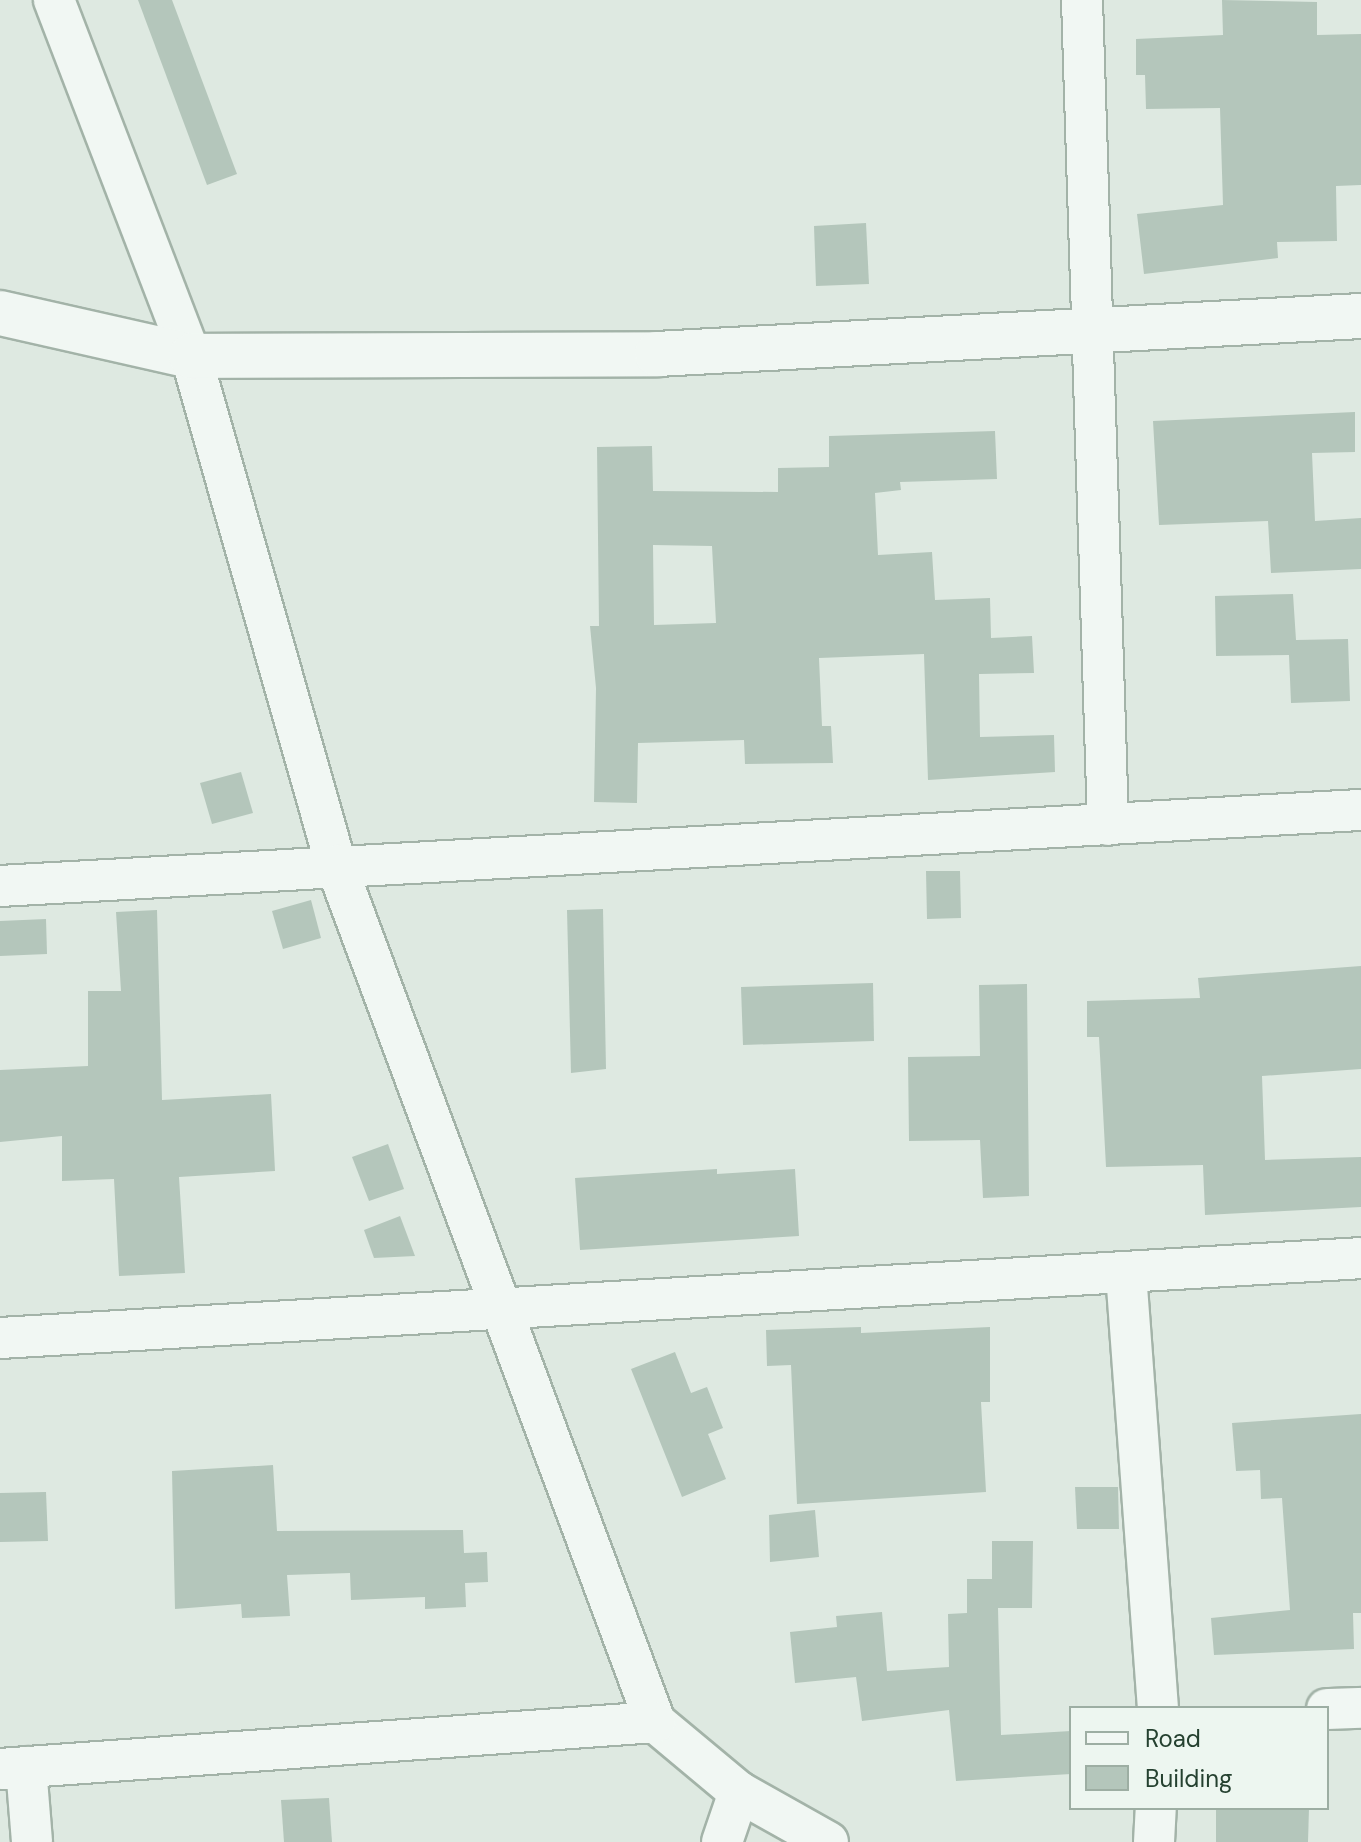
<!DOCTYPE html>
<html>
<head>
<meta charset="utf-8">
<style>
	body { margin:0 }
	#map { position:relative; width:1361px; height:1842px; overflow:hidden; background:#dee9e1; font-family:"DM Sans",sans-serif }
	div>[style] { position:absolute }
	.building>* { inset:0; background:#b4c6bb }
	.roads { filter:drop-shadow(2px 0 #a3b3a8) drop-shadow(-2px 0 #a3b3a8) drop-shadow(0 2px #a3b3a8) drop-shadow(0 -2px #a3b3a8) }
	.minor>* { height:40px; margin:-20px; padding:0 20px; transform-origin:20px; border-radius:20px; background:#f1f7f3 }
	.tertiary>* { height:44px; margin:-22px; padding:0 22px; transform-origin:22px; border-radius:22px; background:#f1f7f3 }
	span { translate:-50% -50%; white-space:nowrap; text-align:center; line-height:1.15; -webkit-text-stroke:6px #edf6f0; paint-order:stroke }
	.legend { position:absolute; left:1069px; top:1706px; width:260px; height:104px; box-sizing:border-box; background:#edf6f0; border:2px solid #9daea3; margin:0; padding:10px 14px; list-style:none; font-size:24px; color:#254130 }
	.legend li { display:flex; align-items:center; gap:16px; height:40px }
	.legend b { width:40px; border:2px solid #9daea3 }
</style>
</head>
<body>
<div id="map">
	<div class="building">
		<div style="clip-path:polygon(138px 0,172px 0,237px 174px,207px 185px)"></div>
		<div style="clip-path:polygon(1222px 0,1317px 2px,1317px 35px,1361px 34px,1361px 185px,1336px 186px,1337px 241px,1277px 242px,1278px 258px,1144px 274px,1137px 214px,1223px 205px,1220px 108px,1146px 109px,1145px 75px,1136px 75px,1136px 39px,1223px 35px)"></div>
		<div style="clip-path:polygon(866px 223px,869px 284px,816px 286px,814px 226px)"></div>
		<div style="clip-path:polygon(1355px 412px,1355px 452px,1312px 453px,1315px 521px,1361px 518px,1361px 569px,1271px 573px,1268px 521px,1159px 525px,1153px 421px)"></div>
		<div style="clip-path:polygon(evenodd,995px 431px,997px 479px,900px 482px,901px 490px,875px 493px,878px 555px,932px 552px,935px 600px,990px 598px,991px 638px,1032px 636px,1034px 673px,979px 674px,980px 737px,1054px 735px,1055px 772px,928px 780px,924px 654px,819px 658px,822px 726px,831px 726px,833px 763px,745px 764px,744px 740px,638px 743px,637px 803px,594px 802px,596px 688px,590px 626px,599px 626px,597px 447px,652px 446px,653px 491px,778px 492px,778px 468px,829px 467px,829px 436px,995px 431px,653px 545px,712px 546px,716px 623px,654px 625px,653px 545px)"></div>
		<div style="clip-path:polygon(1293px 594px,1296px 640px,1348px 639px,1350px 701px,1291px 703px,1289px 655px,1216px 656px,1215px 596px)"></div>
		<div style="clip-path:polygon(241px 772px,253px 813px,212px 824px,200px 783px)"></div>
		<div style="clip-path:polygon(926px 871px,960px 871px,961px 918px,927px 919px)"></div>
		<div style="clip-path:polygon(311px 900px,321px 938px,283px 949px,272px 911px)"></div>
		<div style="clip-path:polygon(603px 909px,606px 1069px,571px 1073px,567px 910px)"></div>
		<div style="clip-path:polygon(157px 910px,162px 1100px,271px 1094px,275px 1171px,179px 1177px,185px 1273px,119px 1276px,114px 1179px,62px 1181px,62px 1136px,0 1142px,0 1070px,88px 1066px,88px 991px,121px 991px,116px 912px)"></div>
		<div style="clip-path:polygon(46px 919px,47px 954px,0 956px,0 921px)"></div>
		<div style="clip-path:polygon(1361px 966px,1361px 1069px,1262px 1076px,1265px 1160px,1361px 1157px,1361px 1207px,1205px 1215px,1203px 1165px,1106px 1167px,1099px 1037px,1087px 1037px,1087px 1001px,1200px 998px,1198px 978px)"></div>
		<div style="clip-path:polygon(873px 983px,874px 1041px,743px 1045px,741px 987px)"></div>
		<div style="clip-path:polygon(1027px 984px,1029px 1196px,983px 1198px,980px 1140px,909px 1141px,908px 1057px,980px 1056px,979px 985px)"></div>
		<div style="clip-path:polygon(388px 1144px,404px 1189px,369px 1201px,352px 1157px)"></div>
		<div style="clip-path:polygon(717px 1169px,717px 1174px,795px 1169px,799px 1236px,580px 1250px,575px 1178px)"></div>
		<div style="clip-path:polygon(400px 1216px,415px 1256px,374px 1258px,364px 1230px)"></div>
		<div style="clip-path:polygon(861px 1327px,861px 1333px,990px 1327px,990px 1402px,981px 1402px,986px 1492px,797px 1504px,791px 1365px,767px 1366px,766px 1330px)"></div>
		<div style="clip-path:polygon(675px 1352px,691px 1393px,707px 1387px,723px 1428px,708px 1434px,726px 1479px,682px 1497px,631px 1369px)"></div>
		<div style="clip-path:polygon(1361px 1414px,1361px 1613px,1353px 1613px,1354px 1649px,1214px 1655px,1211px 1618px,1290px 1610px,1282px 1498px,1261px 1499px,1260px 1470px,1236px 1471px,1232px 1423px)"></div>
		<div style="clip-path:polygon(273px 1465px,277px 1531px,463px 1530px,464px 1553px,487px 1552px,488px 1582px,465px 1583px,466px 1607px,425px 1609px,425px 1597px,351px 1600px,350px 1573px,287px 1575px,290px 1616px,242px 1618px,241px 1604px,175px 1609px,172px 1471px)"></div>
		<div style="clip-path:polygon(1075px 1487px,1118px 1487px,1119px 1529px,1077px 1529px)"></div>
		<div style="clip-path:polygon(46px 1492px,48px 1541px,0 1542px,0 1493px)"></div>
		<div style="clip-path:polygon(815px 1510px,819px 1557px,770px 1562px,769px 1515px)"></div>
		<div style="clip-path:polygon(992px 1541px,1033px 1541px,1032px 1608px,998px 1608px,1001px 1735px,1071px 1731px,1071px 1774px,956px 1781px,949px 1710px,862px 1721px,856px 1677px,795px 1683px,790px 1632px,837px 1627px,836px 1616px,882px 1612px,887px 1671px,949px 1667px,948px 1614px,967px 1613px,967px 1579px,992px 1579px)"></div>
		<div style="clip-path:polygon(329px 1798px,332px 1842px,284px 1842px,281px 1800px)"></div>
		<div style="clip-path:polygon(1216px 1808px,1309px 1808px,1308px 1842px,1216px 1842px)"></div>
	</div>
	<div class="roads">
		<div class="minor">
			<div style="left:54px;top:0;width:381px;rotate:69deg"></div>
			<div style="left:191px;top:356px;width:529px;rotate:74.1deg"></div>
			<div style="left:336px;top:865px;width:914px;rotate:69.58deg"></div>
			<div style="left:655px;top:1722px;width:109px;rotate:39.8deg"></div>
			<div style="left:739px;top:1792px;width:102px;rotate:29.3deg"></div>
			<div style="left:1082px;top:0;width:825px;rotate:88.19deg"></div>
			<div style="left:0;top:886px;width:1363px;rotate:-3.2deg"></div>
			<div style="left:1126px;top:1273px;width:436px;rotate:85.8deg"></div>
			<div style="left:0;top:1338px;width:1363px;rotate:-3.36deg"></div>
			<div style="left:1327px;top:1709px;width:34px;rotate:-2deg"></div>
			<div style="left:26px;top:1767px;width:75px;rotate:85.4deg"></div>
			<div style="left:0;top:1769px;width:657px;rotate:-4.1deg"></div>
			<div style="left:722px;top:1842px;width:53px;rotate:-71.2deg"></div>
			<div style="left:1154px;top:1842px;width:34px;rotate:-87deg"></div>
		</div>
		<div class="tertiary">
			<div style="left:0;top:313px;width:196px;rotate:12.7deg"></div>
			<div style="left:191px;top:356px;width:466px;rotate:-0.2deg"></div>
			<div style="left:657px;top:354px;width:705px;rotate:-3.09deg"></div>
		</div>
	</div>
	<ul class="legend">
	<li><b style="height:10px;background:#f1f7f3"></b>Road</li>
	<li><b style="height:22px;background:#b4c6bb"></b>Building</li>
	</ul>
</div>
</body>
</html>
